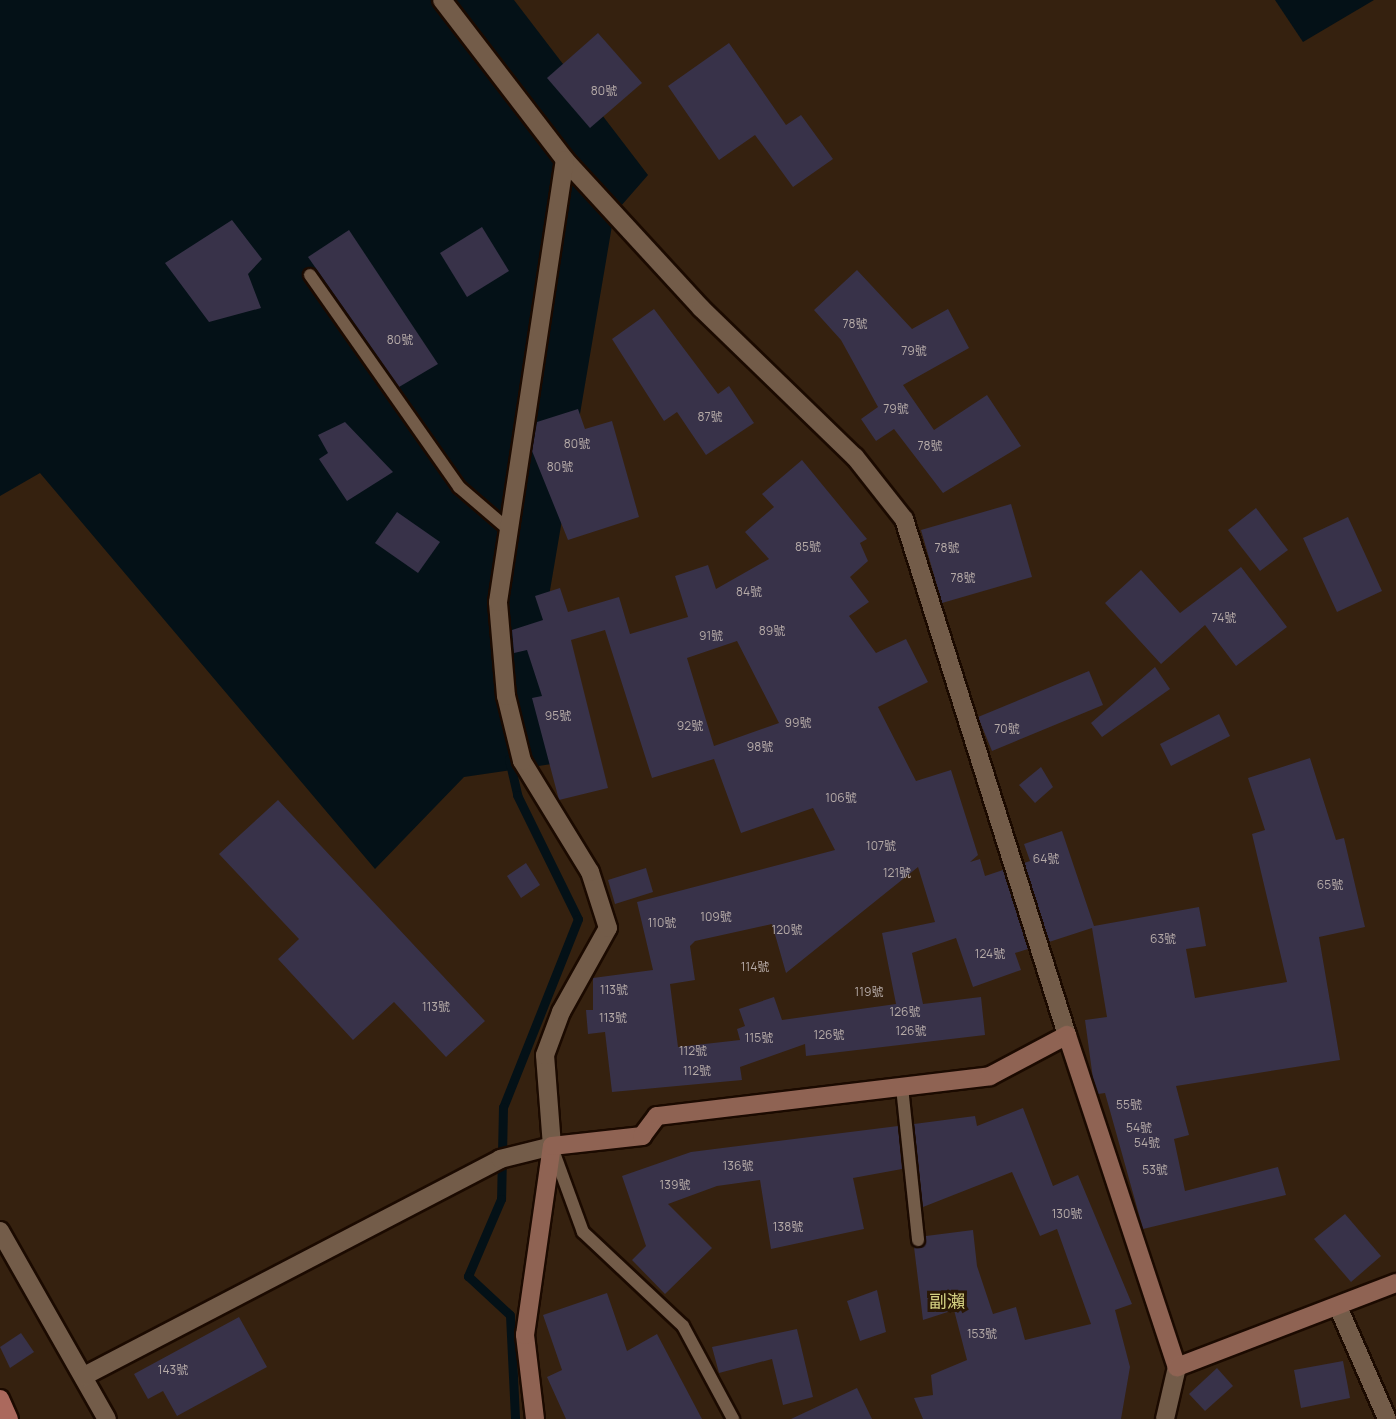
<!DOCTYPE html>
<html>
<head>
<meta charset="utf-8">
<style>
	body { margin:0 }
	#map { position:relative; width:1396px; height:1419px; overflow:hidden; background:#35210f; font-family:Manrope,"Noto Sans TC",sans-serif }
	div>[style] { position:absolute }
	.water>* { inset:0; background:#041117 }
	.stream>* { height:9px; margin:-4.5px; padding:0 4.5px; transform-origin:4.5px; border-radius:4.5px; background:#041117 }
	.building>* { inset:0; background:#383249 }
	.roads { filter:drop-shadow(2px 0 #1b0a00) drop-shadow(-2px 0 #1b0a00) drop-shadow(0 2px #1b0a00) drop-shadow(0 -2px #1b0a00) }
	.lane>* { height:12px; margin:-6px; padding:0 6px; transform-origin:6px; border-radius:6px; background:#735c49 }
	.street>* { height:18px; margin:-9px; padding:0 9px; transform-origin:9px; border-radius:9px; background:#735c49 }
	.secondary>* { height:18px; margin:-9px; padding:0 9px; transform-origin:9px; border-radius:9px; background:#8f6353 }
	.primary>* { height:18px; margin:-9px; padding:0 9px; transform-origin:9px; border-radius:9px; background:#ab695d }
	span { translate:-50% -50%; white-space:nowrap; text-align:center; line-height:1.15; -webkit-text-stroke:6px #2a1806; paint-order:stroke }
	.number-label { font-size:12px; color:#b6aba8 }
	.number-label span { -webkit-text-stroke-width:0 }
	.quarter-label { font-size:18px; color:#d3d082 }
</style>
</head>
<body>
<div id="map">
	<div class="water">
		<div style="clip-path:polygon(0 0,514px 0,648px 175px,614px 214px,547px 608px,572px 761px,464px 777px,375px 869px,40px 473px,0 496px)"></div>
		<div style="clip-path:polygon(1275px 0,1374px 0,1303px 42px)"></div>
	</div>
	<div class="stream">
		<div style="left:509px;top:759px;width:37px;rotate:77deg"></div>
		<div style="left:517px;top:795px;width:138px;rotate:63.8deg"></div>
		<div style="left:578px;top:919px;width:202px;rotate:111.7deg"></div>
		<div style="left:503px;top:1107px;width:92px;rotate:91.2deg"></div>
		<div style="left:501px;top:1199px;width:84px;rotate:113.2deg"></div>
		<div style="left:468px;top:1276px;width:57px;rotate:42.9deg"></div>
		<div style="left:510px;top:1315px;width:104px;rotate:87.2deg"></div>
	</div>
	<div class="building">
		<div style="clip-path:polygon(598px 33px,642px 83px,590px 128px,547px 78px)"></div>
		<div style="clip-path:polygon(729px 43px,786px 125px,801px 115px,833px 159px,793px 187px,755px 135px,719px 160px,668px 86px)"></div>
		<div style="clip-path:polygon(232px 220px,262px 259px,248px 274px,261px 308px,209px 322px,165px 263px)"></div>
		<div style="clip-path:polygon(482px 227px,509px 271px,467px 297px,440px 253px)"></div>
		<div style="clip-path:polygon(349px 230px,438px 364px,399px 387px,308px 257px)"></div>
		<div style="clip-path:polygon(857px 270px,912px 329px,948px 309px,969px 348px,903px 385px,934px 430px,987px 395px,1021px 446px,943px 493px,894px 429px,876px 441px,861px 419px,878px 407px,841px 340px,814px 310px)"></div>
		<div style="clip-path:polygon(654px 309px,718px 394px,729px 386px,754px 423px,706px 455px,677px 412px,664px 421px,612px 339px)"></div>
		<div style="clip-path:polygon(578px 409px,585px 429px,612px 421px,639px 517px,568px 540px,532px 451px,537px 422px)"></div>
		<div style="clip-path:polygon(345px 422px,393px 472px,347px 501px,319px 459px,328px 453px,318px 435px)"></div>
		<div style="clip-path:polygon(evenodd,802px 460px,867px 539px,860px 543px,868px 561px,850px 577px,869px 602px,849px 616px,876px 653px,906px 639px,928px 682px,878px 707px,916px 781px,951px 770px,978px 855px,970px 862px,980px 859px,985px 876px,1003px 870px,1028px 949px,1015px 953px,1021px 970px,973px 987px,956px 938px,912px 953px,923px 1004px,981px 997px,985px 1035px,806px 1056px,805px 1044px,740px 1067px,742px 1080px,612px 1092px,605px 1032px,588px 1034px,586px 1010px,593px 1010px,593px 978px,653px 970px,637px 902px,835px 850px,813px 808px,741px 833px,714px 759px,652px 778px,605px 630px,571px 640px,608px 788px,559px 800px,532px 698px,542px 696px,527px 650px,514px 653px,512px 630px,543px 620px,535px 596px,560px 588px,568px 612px,619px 597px,630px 634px,688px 617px,675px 576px,708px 565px,716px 589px,769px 559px,745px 532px,774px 507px,762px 494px,802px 460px,737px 641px,779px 723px,714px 746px,687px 658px,737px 641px,802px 460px,918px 867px,935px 922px,882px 933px,896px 1004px,782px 1020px,774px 997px,739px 1009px,745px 1026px,737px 1029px,740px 1040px,678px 1047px,670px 984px,695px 980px,690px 946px,695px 941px,772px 924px,786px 973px,918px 867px)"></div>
		<div style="clip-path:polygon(1011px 504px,1032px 577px,942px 603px,921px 530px)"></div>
		<div style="clip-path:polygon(1256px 508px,1288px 550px,1260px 571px,1228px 530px)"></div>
		<div style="clip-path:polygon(397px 512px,440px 542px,418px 573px,375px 543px)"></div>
		<div style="clip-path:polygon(1348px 517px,1382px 591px,1337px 612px,1303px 538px)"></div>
		<div style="clip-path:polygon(1241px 567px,1287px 627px,1236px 666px,1205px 625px,1161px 664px,1105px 603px,1141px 570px,1180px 613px)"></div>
		<div style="clip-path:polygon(1155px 667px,1170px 689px,1102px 737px,1091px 723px)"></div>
		<div style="clip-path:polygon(1089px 671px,1103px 705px,992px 751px,978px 717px)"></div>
		<div style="clip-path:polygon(1219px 714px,1230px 736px,1171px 766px,1160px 744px)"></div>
		<div style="clip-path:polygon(1310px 758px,1336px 840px,1344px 838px,1365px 927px,1319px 937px,1340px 1060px,1176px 1086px,1189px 1135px,1174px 1139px,1185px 1191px,1278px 1167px,1286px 1195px,1143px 1229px,1105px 1093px,1098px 1094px,1093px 1079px,1085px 1020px,1107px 1017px,1092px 928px,1049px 942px,1024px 863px,1030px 861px,1024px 844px,1062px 831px,1094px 926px,1199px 907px,1206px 946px,1186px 949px,1195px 998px,1287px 982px,1252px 834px,1265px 830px,1248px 778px)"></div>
		<div style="clip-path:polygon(1041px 767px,1053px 787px,1035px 803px,1019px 785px)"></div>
		<div style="clip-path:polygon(278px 800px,485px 1021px,446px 1057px,394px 1002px,353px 1040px,278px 959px,299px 939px,219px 854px)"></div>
		<div style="clip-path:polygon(526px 863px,540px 885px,521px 898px,507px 876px)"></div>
		<div style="clip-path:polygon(646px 868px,653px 892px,615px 904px,608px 880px)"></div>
		<div style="clip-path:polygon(1023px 1108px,1053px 1186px,1078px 1175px,1132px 1304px,1115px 1310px,1130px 1367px,1121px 1419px,923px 1419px,914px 1398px,933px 1395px,931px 1375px,967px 1360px,954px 1310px,923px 1320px,914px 1247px,923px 1246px,926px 1236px,973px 1230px,977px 1266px,993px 1314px,1016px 1307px,1025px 1340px,1091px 1324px,1057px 1229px,1040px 1236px,1012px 1172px,923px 1207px,914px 1124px,975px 1116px,977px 1126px)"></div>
		<div style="clip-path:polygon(898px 1126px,902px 1169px,853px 1178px,864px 1229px,771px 1249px,760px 1180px,717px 1186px,668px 1204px,712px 1248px,665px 1294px,632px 1260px,646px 1246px,622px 1176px,691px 1152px)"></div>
		<div style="clip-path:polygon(1345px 1214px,1381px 1256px,1351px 1282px,1314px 1239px)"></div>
		<div style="clip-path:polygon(877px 1290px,886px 1332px,860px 1341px,847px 1301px)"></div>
		<div style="clip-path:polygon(607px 1293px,627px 1351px,657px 1334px,702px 1419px,566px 1419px,547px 1377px,562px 1370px,543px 1315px)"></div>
		<div style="clip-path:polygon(239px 1317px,267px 1367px,177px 1416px,163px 1391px,148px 1399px,134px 1374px)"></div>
		<div style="clip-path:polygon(797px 1329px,813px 1397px,783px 1405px,772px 1359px,719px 1373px,712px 1347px)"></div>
		<div style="clip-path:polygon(21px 1333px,34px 1352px,10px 1368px,0 1347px)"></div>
		<div style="clip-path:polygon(1343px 1361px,1350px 1398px,1301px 1408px,1294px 1370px)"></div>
		<div style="clip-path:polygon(1217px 1368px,1233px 1386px,1205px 1411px,1189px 1394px)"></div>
		<div style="clip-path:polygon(857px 1388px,872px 1419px,791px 1419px)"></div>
	</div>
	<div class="roads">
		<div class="lane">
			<div style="left:310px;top:275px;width:259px;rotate:54.9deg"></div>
			<div style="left:459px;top:487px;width:65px;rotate:40.6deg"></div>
			<div style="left:902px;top:1087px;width:154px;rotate:84deg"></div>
			<div style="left:553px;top:1150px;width:87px;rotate:69.9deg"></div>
			<div style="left:583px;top:1232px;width:137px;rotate:43.2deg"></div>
			<div style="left:683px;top:1326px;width:106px;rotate:61.7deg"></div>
		</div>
		<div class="street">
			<div style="left:442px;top:0;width:202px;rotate:52.4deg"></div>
			<div style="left:565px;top:160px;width:201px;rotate:47.4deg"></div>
			<div style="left:701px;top:308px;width:214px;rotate:44.1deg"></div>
			<div style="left:855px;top:457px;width:79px;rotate:51.7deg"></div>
			<div style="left:904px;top:519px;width:541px;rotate:72.47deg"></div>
			<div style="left:0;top:1231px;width:216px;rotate:60.4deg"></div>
			<div style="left:1339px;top:1309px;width:120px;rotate:66.4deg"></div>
			<div style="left:84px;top:1376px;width:469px;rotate:-27.5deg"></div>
			<div style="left:500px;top:1159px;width:54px;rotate:-14deg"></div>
			<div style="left:552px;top:1146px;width:91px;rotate:-94.4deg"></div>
			<div style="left:545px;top:1055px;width:46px;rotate:-69.6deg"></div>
			<div style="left:561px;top:1012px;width:96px;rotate:-60.8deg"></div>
			<div style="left:608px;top:928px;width:59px;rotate:-107.8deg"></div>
			<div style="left:590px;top:872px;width:130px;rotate:-121.5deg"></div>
			<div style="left:522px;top:761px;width:67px;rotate:-103.8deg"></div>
			<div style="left:506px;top:696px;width:94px;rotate:-94.9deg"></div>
			<div style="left:498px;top:602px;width:447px;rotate:-81.4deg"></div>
			<div style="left:1165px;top:1419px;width:53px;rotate:-77deg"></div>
		</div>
		<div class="secondary">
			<div style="left:535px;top:1419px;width:85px;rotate:-96.8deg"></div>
			<div style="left:525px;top:1335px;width:191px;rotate:-81.9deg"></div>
			<div style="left:552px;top:1146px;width:91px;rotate:-6.3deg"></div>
			<div style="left:642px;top:1136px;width:25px;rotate:-53deg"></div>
			<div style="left:657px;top:1116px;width:335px;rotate:-6.8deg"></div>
			<div style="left:990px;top:1076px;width:87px;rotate:-28deg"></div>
			<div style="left:1067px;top:1035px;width:350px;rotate:71.7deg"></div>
			<div style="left:1177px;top:1367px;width:235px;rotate:-21deg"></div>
		</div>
		<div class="primary">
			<div style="left:0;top:1399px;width:22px;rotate:66deg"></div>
		</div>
	</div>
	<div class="number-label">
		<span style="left:604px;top:91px">80號</span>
		<span style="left:855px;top:324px">78號</span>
		<span style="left:400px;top:340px">80號</span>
		<span style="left:914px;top:351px">79號</span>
		<span style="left:896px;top:409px">79號</span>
		<span style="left:710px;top:417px">87號</span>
		<span style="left:577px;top:444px">80號</span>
		<span style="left:930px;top:446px">78號</span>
		<span style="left:560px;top:467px">80號</span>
		<span style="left:808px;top:547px">85號</span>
		<span style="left:947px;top:548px">78號</span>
		<span style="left:963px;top:578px">78號</span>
		<span style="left:749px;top:592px">84號</span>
		<span style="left:1224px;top:618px">74號</span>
		<span style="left:772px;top:631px">89號</span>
		<span style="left:711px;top:636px">91號</span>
		<span style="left:558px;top:716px">95號</span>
		<span style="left:798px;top:723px">99號</span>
		<span style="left:690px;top:726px">92號</span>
		<span style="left:1007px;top:729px">70號</span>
		<span style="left:760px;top:747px">98號</span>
		<span style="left:841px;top:798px">106號</span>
		<span style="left:881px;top:846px">107號</span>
		<span style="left:1046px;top:859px">64號</span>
		<span style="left:897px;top:873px">121號</span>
		<span style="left:1330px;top:885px">65號</span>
		<span style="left:716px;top:917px">109號</span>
		<span style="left:662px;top:923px">110號</span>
		<span style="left:787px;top:930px">120號</span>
		<span style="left:1163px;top:939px">63號</span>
		<span style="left:990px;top:954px">124號</span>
		<span style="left:755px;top:967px">114號</span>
		<span style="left:614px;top:990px">113號</span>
		<span style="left:869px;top:992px">119號</span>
		<span style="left:436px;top:1007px">113號</span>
		<span style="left:905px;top:1012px">126號</span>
		<span style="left:613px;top:1018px">113號</span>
		<span style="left:911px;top:1031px">126號</span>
		<span style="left:829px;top:1035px">126號</span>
		<span style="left:759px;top:1038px">115號</span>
		<span style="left:693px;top:1051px">112號</span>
		<span style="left:697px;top:1071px">112號</span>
		<span style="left:1129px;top:1105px">55號</span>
		<span style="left:1139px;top:1128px">54號</span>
		<span style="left:1147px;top:1143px">54號</span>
		<span style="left:738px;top:1166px">136號</span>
		<span style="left:1155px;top:1170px">53號</span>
		<span style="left:675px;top:1185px">139號</span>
		<span style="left:1067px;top:1214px">130號</span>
		<span style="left:788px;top:1227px">138號</span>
		<span style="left:982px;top:1334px">153號</span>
		<span style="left:173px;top:1370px">143號</span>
	</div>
	<div class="quarter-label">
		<span style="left:947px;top:1301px">副瀨</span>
	</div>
</div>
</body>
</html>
